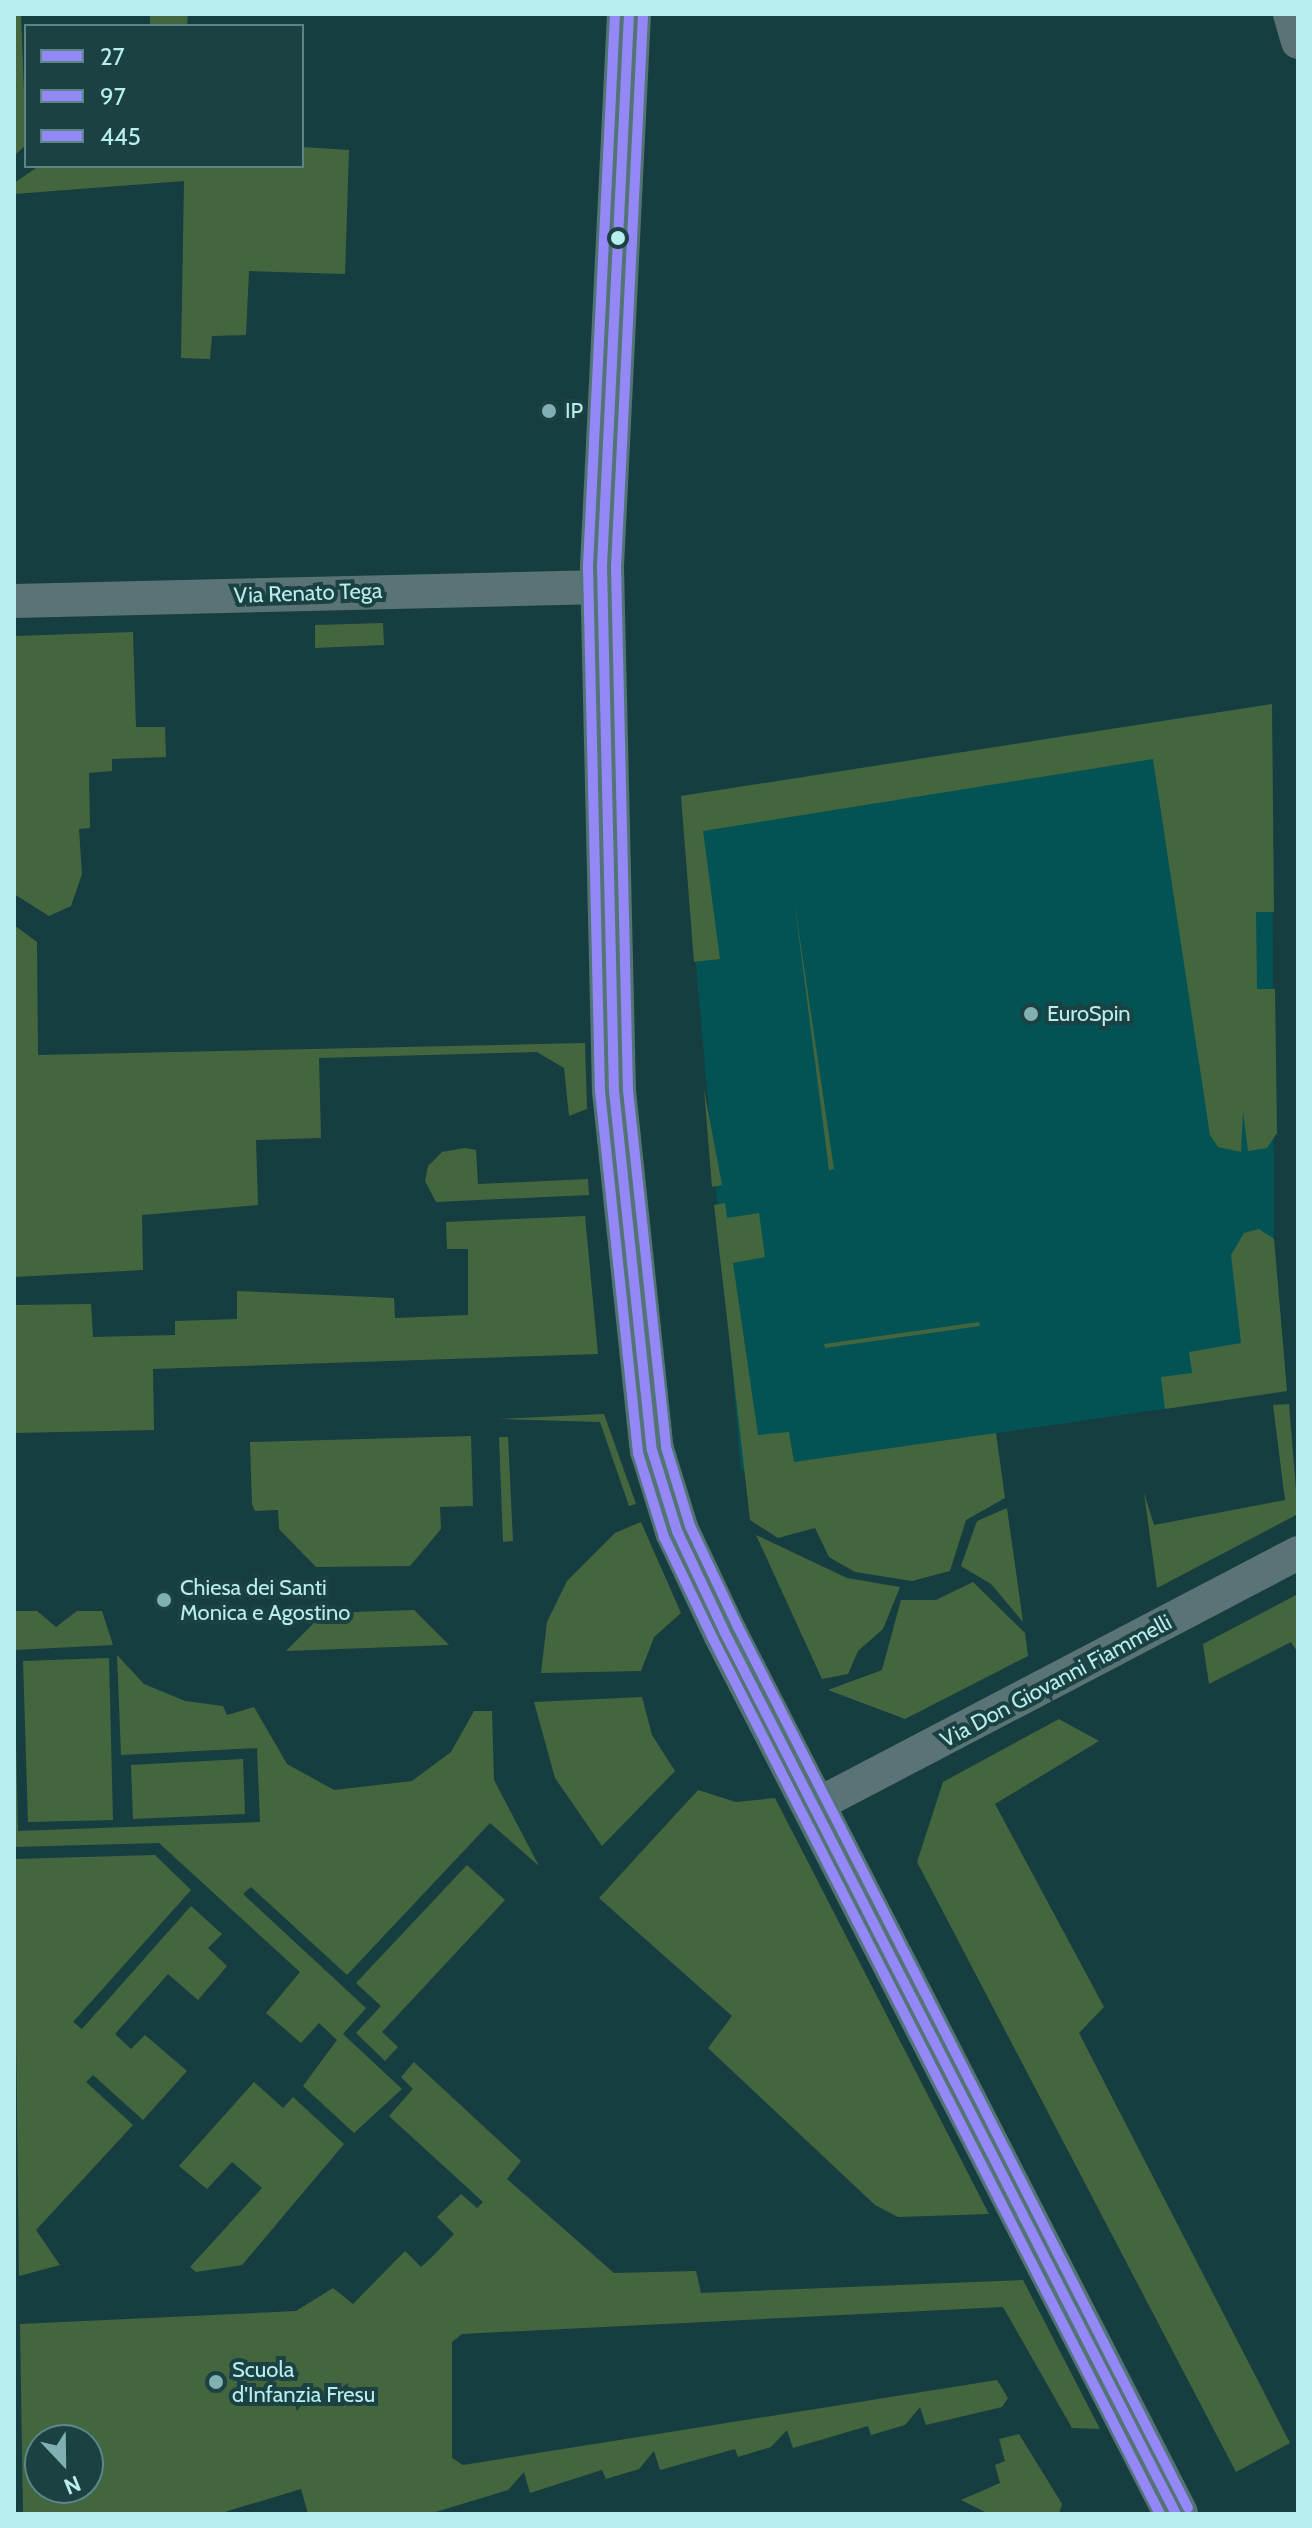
<!DOCTYPE html>
<html>
<head>
<meta charset="utf-8">
<style>
	body { margin:0 }
	#map { position:relative; width:1312px; height:2528px; overflow:hidden; background:#163e40; font-family:Cabin,sans-serif }
	div>[style] { position:absolute }
	.built>* { inset:0; background:#035355 }
	.green>* { inset:0; background:#44663e }
	.street>* { height:34px; margin:-17px; padding:0 17px; transform-origin:17px; border-radius:17px; background:#5a7475 }
	.secondary>* { height:44px; margin:-22px; padding:0 22px; transform-origin:22px; border-radius:22px; background:#537475 }
	.bus-1>* { height:10px; margin:-5px; padding:0 5px; transform-origin:5px; border-radius:5px; background:#9488f6 }
	.bus-2>* { height:10px; margin:-5px; padding:0 5px; transform-origin:5px; border-radius:5px; background:#9488f6 }
	.bus-3>* { height:10px; margin:-5px; padding:0 5px; transform-origin:5px; border-radius:5px; background:#9488f6 }
	.dots>* { width:22px; height:22px; translate:-50% -50%; box-sizing:border-box; border:4px solid #1b4142; border-radius:50% }
	span { translate:-50% -50%; white-space:nowrap; text-align:center; line-height:1.15; -webkit-text-stroke:8px #1b4142; paint-order:stroke }
	.poi-label { font-size:22px; color:#b9eeef }
	.left { translate:0 -50%; text-align:left }
	.street-label { font-size:22px; color:#b9eeef }
	.frame { position:absolute; inset:0; border:16px solid #b9eeef; pointer-events:none }
	.legend { position:absolute; left:24px; top:24px; width:280px; height:144px; box-sizing:border-box; background:#1b4142; border:2px solid #5a8687; margin:0; padding:10px 14px; list-style:none; font-size:24px; color:#b9eeef }
	.legend li { display:flex; align-items:center; gap:16px; height:40px }
	.legend b { width:40px; border:2px solid #5a8687 }
	.north { position:absolute; left:24px; top:2424px; width:80px; height:80px; box-sizing:border-box; background:#1b4142; border:2px solid #5a8687; border-radius:50%; rotate:158deg; font-size:22px; font-weight:700; line-height:32px; text-align:center; color:#b9eeef }
	.north::after { content:''; display:block; margin:auto; width:28px; height:36px; background:#80b0b2; clip-path:polygon(50% 0,100% 100%,50% 72%,0 100%) }
</style>
</head>
<body>
<div id="map">
	<div class="built">
		<div style="clip-path:polygon(1272px 704px,1274px 1239px,1287px 1391px,741px 1470px,681px 796px)"></div>
	</div>
	<div class="green">
		<div style="clip-path:polygon(14px 14px,21px 14px,26px 145px,14px 156px)"></div>
		<div style="clip-path:polygon(150px 14px,188px 14px,187px 26px,150px 26px)"></div>
		<div style="clip-path:polygon(302px 147px,349px 150px,345px 274px,249px 271px,246px 335px,212px 336px,210px 359px,181px 358px,184px 181px,14px 194px,14px 183px,39px 166px,302px 166px)"></div>
		<div style="clip-path:polygon(383px 623px,384px 645px,315px 648px,315px 625px)"></div>
		<div style="clip-path:polygon(133px 632px,136px 727px,165px 727px,166px 757px,112px 759px,112px 771px,89px 773px,90px 828px,79px 829px,82px 874px,71px 906px,49px 916px,14px 894px,14px 636px)"></div>
		<div style="clip-path:polygon(1272px 704px,1274px 912px,1256px 912px,1257px 989px,1275px 989px,1277px 1133px,1267px 1148px,1248px 1151px,1243px 1112px,1241px 1152px,1218px 1147px,1210px 1135px,1153px 759px,703px 831px,720px 959px,694px 962px,681px 796px)"></div>
		<div style="clip-path:polygon(794px 899px,834px 1169px,829px 1170px)"></div>
		<div style="clip-path:polygon(14px 925px,37px 942px,38px 1055px,585px 1043px,587px 1109px,569px 1116px,564px 1068px,537px 1052px,319px 1058px,321px 1138px,256px 1140px,258px 1205px,142px 1215px,143px 1270px,14px 1277px)"></div>
		<div style="clip-path:polygon(704px 1089px,722px 1185px,712px 1187px)"></div>
		<div style="clip-path:polygon(465px 1148px,476px 1150px,478px 1184px,588px 1179px,589px 1195px,436px 1202px,425px 1181px,428px 1166px,442px 1152px)"></div>
		<div style="clip-path:polygon(725px 1203px,727px 1218px,759px 1213px,765px 1257px,733px 1263px,758px 1435px,789px 1432px,794px 1462px,996px 1433px,1005px 1498px,966px 1520px,950px 1571px,912px 1581px,855px 1572px,829px 1557px,815px 1528px,778px 1538px,750px 1520px,714px 1205px)"></div>
		<div style="clip-path:polygon(585px 1216px,598px 1354px,153px 1369px,154px 1430px,14px 1433px,14px 1305px,91px 1304px,93px 1337px,175px 1335px,175px 1321px,237px 1319px,237px 1291px,394px 1298px,395px 1318px,468px 1315px,468px 1249px,447px 1249px,446px 1222px)"></div>
		<div style="clip-path:polygon(1259px 1229px,1274px 1239px,1287px 1391px,1165px 1409px,1161px 1377px,1192px 1373px,1189px 1352px,1241px 1343px,1231px 1255px,1244px 1233px)"></div>
		<div style="clip-path:polygon(979px 1322px,980px 1326px,825px 1348px,824px 1344px)"></div>
		<div style="clip-path:polygon(1289px 1404px,1298px 1514px,1157px 1588px,1144px 1493px,1154px 1525px,1285px 1500px,1273px 1405px)"></div>
		<div style="clip-path:polygon(604px 1414px,636px 1504px,629px 1506px,600px 1422px,498px 1419px)"></div>
		<div style="clip-path:polygon(471px 1436px,473px 1506px,440px 1507px,441px 1529px,410px 1566px,316px 1567px,279px 1529px,278px 1510px,255px 1511px,252px 1504px,250px 1442px)"></div>
		<div style="clip-path:polygon(499px 1437px,508px 1437px,513px 1541px,503px 1542px)"></div>
		<div style="clip-path:polygon(1007px 1508px,1023px 1622px,991px 1584px,961px 1566px,977px 1521px)"></div>
		<div style="clip-path:polygon(641px 1522px,681px 1613px,654px 1637px,641px 1671px,541px 1673px,547px 1622px,567px 1581px,615px 1533px)"></div>
		<div style="clip-path:polygon(756px 1535px,847px 1578px,900px 1587px,883px 1629px,858px 1651px,848px 1674px,822px 1679px)"></div>
		<div style="clip-path:polygon(973px 1582px,1025px 1633px,1028px 1656px,905px 1719px,828px 1690px,882px 1670px,901px 1600px,936px 1600px)"></div>
		<div style="clip-path:polygon(1298px 1594px,1298px 1653px,1291px 1642px,1209px 1684px,1203px 1644px)"></div>
		<div style="clip-path:polygon(414px 1610px,449px 1645px,286px 1651px,324px 1613px)"></div>
		<div style="clip-path:polygon(14px 1611px,37px 1611px,56px 1627px,77px 1611px,102px 1611px,113px 1645px,14px 1650px,18px 1831px,260px 1822px,257px 1748px,121px 1755px,117px 1655px,144px 1684px,185px 1701px,223px 1706px,227px 1715px,254px 1707px,287px 1764px,334px 1790px,412px 1781px,451px 1752px,474px 1711px,492px 1711px,494px 1780px,539px 1866px,490px 1823px,347px 1975px,251px 1887px,243px 1894px,366px 2008px,343px 2034px,402px 2089px,354px 2133px,303px 2086px,337px 2040px,319px 2023px,301px 2043px,266px 2013px,300px 1972px,159px 1843px,14px 1847px)"></div>
		<div style="clip-path:polygon(109px 1658px,113px 1820px,28px 1822px,23px 1661px)"></div>
		<div style="clip-path:polygon(642px 1697px,652px 1735px,675px 1771px,602px 1846px,555px 1778px,534px 1702px)"></div>
		<div style="clip-path:polygon(1059px 1719px,1099px 1741px,995px 1804px,1104px 2007px,1079px 2033px,1290px 2443px,1236px 2472px,917px 1862px,943px 1782px)"></div>
		<div style="clip-path:polygon(243px 1759px,245px 1814px,133px 1819px,131px 1765px)"></div>
		<div style="clip-path:polygon(698px 1790px,736px 1802px,775px 1798px,989px 2214px,898px 2217px,875px 2205px,708px 2048px,732px 2016px,599px 1898px)"></div>
		<div style="clip-path:polygon(155px 1855px,191px 1890px,73px 2022px,82px 2029px,191px 1906px,222px 1934px,208px 1948px,227px 1966px,198px 2000px,168px 1974px,115px 2034px,131px 2049px,145px 2035px,187px 2071px,143px 2120px,93px 2075px,86px 2082px,133px 2125px,36px 2230px,60px 2265px,19px 2276px,14px 1859px)"></div>
		<div style="clip-path:polygon(467px 1865px,505px 1900px,382px 2032px,398px 2047px,385px 2061px,356px 2033px,381px 2006px,356px 1983px)"></div>
		<div style="clip-path:polygon(evenodd,414px 2062px,521px 2161px,507px 2179px,614px 2273px,696px 2271px,701px 2293px,1023px 2280px,1100px 2429px,1072px 2428px,1003px 2307px,462px 2334px,452px 2342px,452px 2458px,463px 2465px,997px 2380px,1008px 2398px,1002px 2407px,926px 2425px,920px 2407px,905px 2425px,871px 2435px,868px 2426px,793px 2448px,787px 2430px,771px 2447px,738px 2457px,735px 2449px,660px 2470px,654px 2451px,639px 2469px,606px 2479px,602px 2470px,530px 2493px,524px 2472px,508px 2490px,429px 2514px,308px 2514px,301px 2489px,218px 2514px,23px 2514px,20px 2324px,296px 2311px,333px 2288px,353px 2304px,405px 2251px,421px 2267px,434px 2255px,454px 2234px,437px 2217px,461px 2194px,477px 2208px,483px 2202px,389px 2116px,413px 2089px,401px 2077px,414px 2062px,40px 2440px,88px 2440px,88px 2488px,40px 2488px,40px 2440px)"></div>
		<div style="clip-path:polygon(254px 2082px,283px 2108px,293px 2097px,344px 2144px,242px 2265px,196px 2272px,190px 2267px,262px 2188px,232px 2162px,207px 2189px,179px 2166px)"></div>
		<div style="clip-path:polygon(1019px 2434px,1062px 2504px,1059px 2514px,989px 2514px,961px 2500px,1000px 2483px,995px 2465px,1005px 2461px,999px 2439px)"></div>
	</div>
	<div class="street">
		<div style="left:1290px;top:14px;width:29px;rotate:74deg"></div>
		<div style="left:14px;top:601px;width:588px;rotate:-1.36deg"></div>
		<div style="left:813px;top:1807px;width:547px;rotate:-27.64deg"></div>
	</div>
	<div class="secondary">
		<div style="left:629px;top:14px;width:554px;rotate:92.8deg"></div>
		<div style="left:602px;top:567px;width:524px;rotate:88.69deg"></div>
		<div style="left:614px;top:1091px;width:361px;rotate:84deg"></div>
		<div style="left:652px;top:1450px;width:85px;rotate:72.8deg"></div>
		<div style="left:677px;top:1531px;width:113px;rotate:64.8deg"></div>
		<div style="left:725px;top:1633px;width:990px;rotate:62.89deg"></div>
	</div>
	<div class="bus-1">
		<div style="left:629px;top:14px;width:554px;rotate:92.8deg"></div>
		<div style="left:602px;top:567px;width:524px;rotate:88.69deg"></div>
		<div style="left:614px;top:1091px;width:361px;rotate:84deg"></div>
		<div style="left:652px;top:1450px;width:85px;rotate:72.8deg"></div>
		<div style="left:677px;top:1531px;width:113px;rotate:64.8deg"></div>
		<div style="left:725px;top:1633px;width:990px;rotate:62.89deg"></div>
	</div>
	<div class="bus-2">
		<div style="left:615px;top:14px;width:554px;rotate:92.8deg"></div>
		<div style="left:588px;top:567px;width:524px;rotate:88.69deg"></div>
		<div style="left:600px;top:1091px;width:364px;rotate:84deg"></div>
		<div style="left:638px;top:1453px;width:88px;rotate:72.8deg"></div>
		<div style="left:664px;top:1537px;width:113px;rotate:64.3deg"></div>
		<div style="left:713px;top:1639px;width:983px;rotate:62.94deg"></div>
	</div>
	<div class="bus-3">
		<div style="left:643px;top:15px;width:553px;rotate:92.8deg"></div>
		<div style="left:616px;top:567px;width:523px;rotate:88.69deg"></div>
		<div style="left:628px;top:1090px;width:359px;rotate:83.9deg"></div>
		<div style="left:666px;top:1447px;width:83px;rotate:73.1deg"></div>
		<div style="left:690px;top:1526px;width:112px;rotate:64.6deg"></div>
		<div style="left:738px;top:1627px;width:989px;rotate:62.94deg"></div>
	</div>
	<div class="dots">
		<div style="left:618px;top:238px;background:#b9eeef"></div>
		<div style="left:549px;top:411px;background:#80b0b2"></div>
		<div style="left:1031px;top:1014px;background:#80b0b2"></div>
		<div style="left:164px;top:1600px;background:#80b0b2"></div>
		<div style="left:216px;top:2382px;background:#80b0b2"></div>
	</div>
	<div class="poi-label">
		<span class="left" style="left:565px;top:411px">IP</span>
		<span class="left" style="left:1047px;top:1014px">EuroSpin</span>
		<span class="left" style="left:180px;top:1600px">Chiesa dei Santi<br>Monica e Agostino</span>
		<span class="left" style="left:232px;top:2382px">Scuola<br>d'Infanzia Fresu</span>
	</div>
	<div class="street-label">
		<span style="left:308px;top:593px;rotate:-2deg">Via Renato Tega</span>
		<span style="left:1056px;top:1681px;rotate:-28deg">Via Don Giovanni Fiammelli</span>
	</div>
	<div class="frame"></div>
	<ul class="legend">
	<li><b style="height:10px;background:#9488f6"></b>27</li>
	<li><b style="height:10px;background:#9488f6"></b>97</li>
	<li><b style="height:10px;background:#9488f6"></b>445</li>
	</ul>
	<div class="north">N</div>
</div>
</body>
</html>
